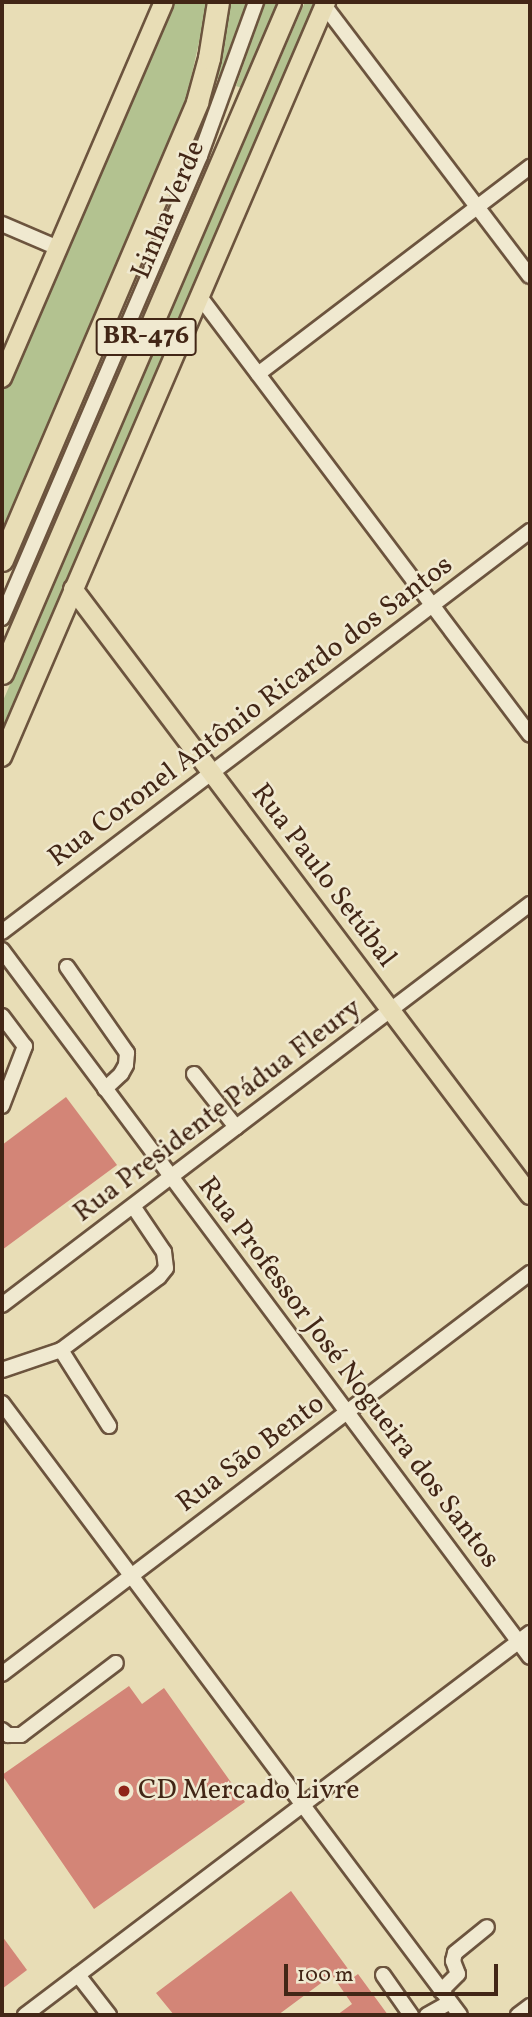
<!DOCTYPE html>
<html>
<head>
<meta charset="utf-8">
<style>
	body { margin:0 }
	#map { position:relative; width:532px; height:2017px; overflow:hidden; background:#e8ddb6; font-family:Vollkorn,serif }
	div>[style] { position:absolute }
	.green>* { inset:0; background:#b3c290 }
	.building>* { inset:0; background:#d38577 }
	.roads { filter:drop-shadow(2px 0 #6c543e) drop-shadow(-2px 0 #6c543e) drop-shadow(0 2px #6c543e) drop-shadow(0 -2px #6c543e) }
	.minor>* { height:14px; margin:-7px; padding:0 7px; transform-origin:7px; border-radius:7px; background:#f0e9d0 }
	.major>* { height:18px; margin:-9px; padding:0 9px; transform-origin:9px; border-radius:9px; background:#e8ddb6 }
	.highway>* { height:21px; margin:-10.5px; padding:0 10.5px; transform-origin:10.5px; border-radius:10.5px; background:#e8ddb6 }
	.dots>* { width:19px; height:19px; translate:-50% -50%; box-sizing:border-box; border:4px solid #f0e9d0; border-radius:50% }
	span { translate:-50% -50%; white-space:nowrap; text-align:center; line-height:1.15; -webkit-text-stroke:5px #f0e9d0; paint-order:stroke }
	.shield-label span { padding:2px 5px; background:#f0e9d0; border:2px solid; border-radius:5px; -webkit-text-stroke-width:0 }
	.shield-label { font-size:26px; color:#422616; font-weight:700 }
	.street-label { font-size:28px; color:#422616 }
	.poi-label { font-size:28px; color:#422616 }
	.left { translate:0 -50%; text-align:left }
	.frame { position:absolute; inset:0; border:4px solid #422616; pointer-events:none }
	.scale { position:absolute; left:284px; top:1964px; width:214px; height:32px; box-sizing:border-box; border:4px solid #422616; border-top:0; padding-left:9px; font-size:21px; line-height:24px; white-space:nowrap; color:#422616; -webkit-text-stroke:5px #f0e9d0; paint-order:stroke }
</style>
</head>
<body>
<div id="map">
	<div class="green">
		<div style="clip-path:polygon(166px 2px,208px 2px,187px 96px,2px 534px,2px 385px)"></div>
		<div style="clip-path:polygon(231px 2px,250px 2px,221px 80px,215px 78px)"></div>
		<div style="clip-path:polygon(265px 2px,279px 2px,242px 88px,236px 86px)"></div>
		<div style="clip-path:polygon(305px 2px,317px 2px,2px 739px,2px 703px)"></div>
	</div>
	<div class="building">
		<div style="clip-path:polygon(66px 1097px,117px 1165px,2px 1250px,2px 1145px)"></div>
		<div style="clip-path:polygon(129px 1686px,142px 1704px,164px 1688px,245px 1802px,94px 1909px,2px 1775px)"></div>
		<div style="clip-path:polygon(291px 1891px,354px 1977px,358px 1974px,388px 2015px,337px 2015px,352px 2004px,332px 1975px,278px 2015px,174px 2015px,156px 1993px)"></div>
		<div style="clip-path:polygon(2px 1936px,27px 1970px,2px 1989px)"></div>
	</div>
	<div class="roads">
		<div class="minor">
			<div style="left:324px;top:5px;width:340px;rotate:52.8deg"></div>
			<div style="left:2px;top:224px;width:61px;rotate:23.2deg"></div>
			<div style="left:200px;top:297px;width:548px;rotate:53deg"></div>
			<div style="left:258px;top:374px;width:342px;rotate:-37.3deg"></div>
			<div style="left:2px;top:618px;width:503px;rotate:-66.8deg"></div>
			<div style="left:200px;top:156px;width:164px;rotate:-70deg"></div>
			<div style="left:2px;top:932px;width:663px;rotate:-37.22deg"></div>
			<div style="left:2px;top:950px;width:882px;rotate:53.25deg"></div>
			<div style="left:67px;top:967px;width:105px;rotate:55.1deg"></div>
			<div style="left:127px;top:1053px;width:12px;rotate:95deg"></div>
			<div style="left:126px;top:1065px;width:10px;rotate:119deg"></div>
			<div style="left:121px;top:1074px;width:22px;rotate:137deg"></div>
			<div style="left:2px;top:1016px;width:38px;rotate:53deg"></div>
			<div style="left:25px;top:1046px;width:64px;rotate:111deg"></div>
			<div style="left:194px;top:1074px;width:68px;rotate:51.6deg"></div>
			<div style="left:2px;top:1305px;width:663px;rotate:-37.22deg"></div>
			<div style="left:61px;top:1350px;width:90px;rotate:57.7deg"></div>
			<div style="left:2px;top:1370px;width:62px;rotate:-18.7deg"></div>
			<div style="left:61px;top:1350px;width:122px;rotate:-36.7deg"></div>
			<div style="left:159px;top:1277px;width:11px;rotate:-52deg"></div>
			<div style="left:166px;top:1268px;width:16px;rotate:-97deg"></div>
			<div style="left:164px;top:1252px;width:55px;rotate:-124deg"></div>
			<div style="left:2px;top:1403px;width:764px;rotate:53.19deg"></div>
			<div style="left:2px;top:1674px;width:663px;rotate:-37.22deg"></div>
			<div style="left:2px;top:1730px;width:8px;rotate:40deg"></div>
			<div style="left:8px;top:1735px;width:13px"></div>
			<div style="left:21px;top:1735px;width:119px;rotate:-37.2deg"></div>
			<div style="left:78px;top:1975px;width:51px;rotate:52.2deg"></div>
			<div style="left:383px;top:1975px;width:49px;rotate:55deg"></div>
			<div style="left:441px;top:1991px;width:24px;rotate:-45deg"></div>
			<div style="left:458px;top:1974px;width:14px;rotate:-111deg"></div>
			<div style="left:453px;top:1961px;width:8px;rotate:-76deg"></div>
			<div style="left:455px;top:1953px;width:41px;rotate:-39.1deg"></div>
			<div style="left:25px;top:2015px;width:633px;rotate:-37.11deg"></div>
			<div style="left:427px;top:2015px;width:26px;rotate:-29deg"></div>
			<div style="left:518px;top:2015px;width:15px;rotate:-37deg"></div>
		</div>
		<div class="major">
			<div style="left:2px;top:378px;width:409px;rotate:-66.7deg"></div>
			<div style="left:73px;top:589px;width:759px;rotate:52.98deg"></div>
			<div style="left:2px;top:757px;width:822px;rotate:-66.77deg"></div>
		</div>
		<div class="highway">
			<div style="left:2px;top:560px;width:498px;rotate:-66.9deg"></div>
			<div style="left:197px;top:102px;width:46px;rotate:-74.7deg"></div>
			<div style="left:209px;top:58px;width:57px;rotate:-80.9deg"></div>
			<div style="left:2px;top:673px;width:730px;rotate:-66.77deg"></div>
		</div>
	</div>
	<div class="dots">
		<div style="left:124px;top:1791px;background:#8f2418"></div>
	</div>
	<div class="shield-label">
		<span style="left:146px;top:337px">BR-476</span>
	</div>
	<div class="street-label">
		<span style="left:169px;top:210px;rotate:-67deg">Linha Verde</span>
		<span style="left:251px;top:712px;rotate:-37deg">Rua Coronel Antônio Ricardo dos Santos</span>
		<span style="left:323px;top:876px;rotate:53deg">Rua Paulo Setúbal</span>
		<span style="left:218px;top:1111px;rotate:-37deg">Rua Presidente Pádua Fleury</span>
		<span style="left:348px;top:1373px;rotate:53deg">Rua Professor José Nogueira dos Santos</span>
		<span style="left:251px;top:1454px;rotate:-37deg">Rua São Bento</span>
	</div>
	<div class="poi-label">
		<span class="left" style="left:138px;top:1791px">CD Mercado Livre</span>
	</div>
	<div class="frame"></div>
	<div class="scale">100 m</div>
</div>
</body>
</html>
